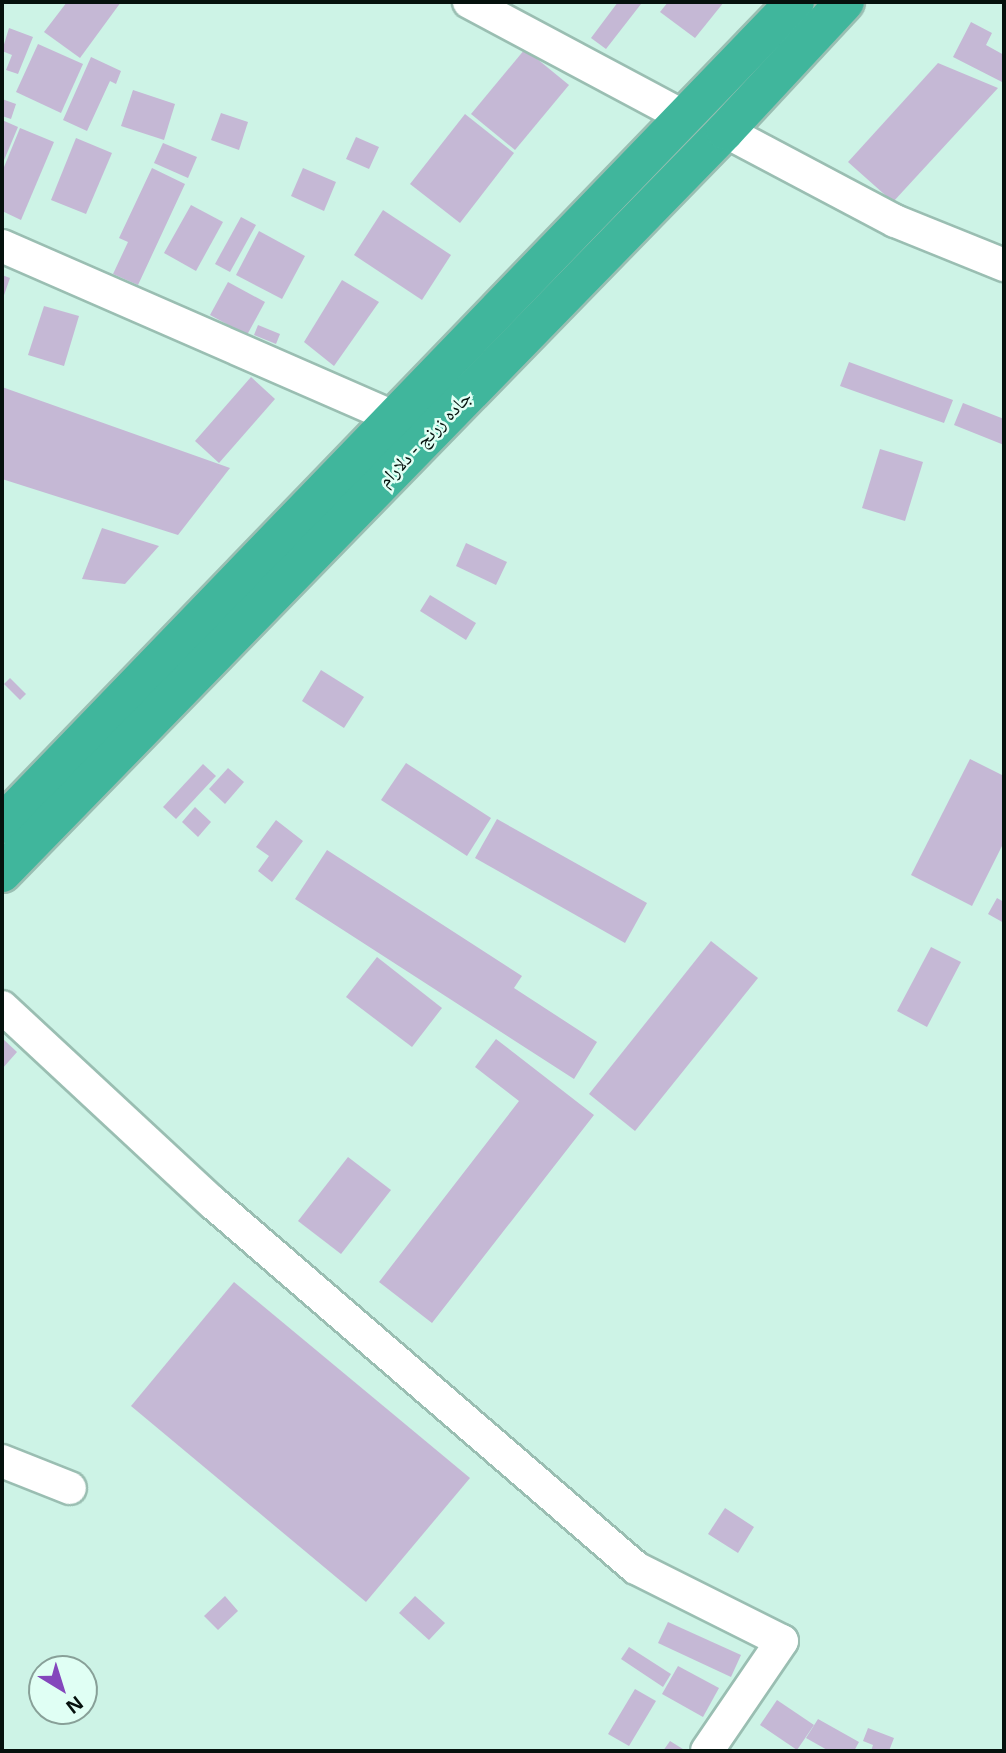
<!DOCTYPE html>
<html>
<head>
<meta charset="utf-8">
<style>
	body { margin:0 }
	#map { position:relative; width:1006px; height:1753px; overflow:hidden; background:#cdf3e6; font-family:"Open Sans","Noto Naskh Arabic",sans-serif }
	div>[style] { position:absolute }
	.building>* { inset:0; background:#c5b8d5 }
	.roads { filter:drop-shadow(2px 0 #9abeb2) drop-shadow(-2px 0 #9abeb2) drop-shadow(0 2px #9abeb2) drop-shadow(0 -2px #9abeb2) }
	.minor>* { height:32px; margin:-16px; padding:0 16px; transform-origin:16px; border-radius:16px; background:#fff }
	.trunk>* { height:38px; margin:-19px; padding:0 19px; transform-origin:19px; border-radius:19px; background:#40b69c }
	span { translate:-50% -50%; white-space:nowrap; text-align:center; line-height:1.15; -webkit-text-stroke:5px #e0fff4; paint-order:stroke }
	.street-label { font-size:19px; color:#05110d }
	.frame { position:absolute; inset:0; border:4px solid #05110d; pointer-events:none }
	.north { position:absolute; left:28px; top:1655px; width:70px; height:70px; box-sizing:border-box; background:#e0fff4; border:2px solid #88a098; border-radius:50%; rotate:142deg; font-size:19px; font-weight:700; line-height:28px; text-align:center; color:#05110d }
	.north::after { content:''; display:block; margin:auto; width:24px; height:32px; background:#8447bc; clip-path:polygon(50% 0,100% 100%,50% 72%,0 100%) }
</style>
</head>
<body>
<div id="map">
	<div class="building">
		<div style="clip-path:polygon(67px 2px,121px 2px,80px 58px,44px 32px)"></div>
		<div style="clip-path:polygon(618px 2px,641px 4px,606px 49px,591px 38px)"></div>
		<div style="clip-path:polygon(668px 2px,724px 2px,695px 38px,660px 12px)"></div>
		<div style="clip-path:polygon(971px 22px,992px 33px,986px 45px,1004px 55px,1004px 83px,953px 57px)"></div>
		<div style="clip-path:polygon(9px 28px,33px 37px,18px 74px,6px 70px,12px 55px,2px 51px)"></div>
		<div style="clip-path:polygon(38px 44px,83px 64px,61px 113px,16px 92px)"></div>
		<div style="clip-path:polygon(525px 49px,569px 85px,515px 150px,471px 114px)"></div>
		<div style="clip-path:polygon(91px 57px,121px 71px,116px 84px,110px 81px,87px 131px,63px 120px)"></div>
		<div style="clip-path:polygon(938px 63px,998px 88px,893px 202px,848px 162px)"></div>
		<div style="clip-path:polygon(133px 90px,175px 104px,164px 140px,121px 126px)"></div>
		<div style="clip-path:polygon(2px 99px,16px 104px,11px 119px,2px 116px)"></div>
		<div style="clip-path:polygon(221px 113px,248px 122px,239px 150px,211px 140px)"></div>
		<div style="clip-path:polygon(465px 114px,514px 153px,460px 223px,410px 184px)"></div>
		<div style="clip-path:polygon(2px 120px,18px 127px,2px 165px)"></div>
		<div style="clip-path:polygon(20px 128px,54px 142px,21px 220px,2px 211px,2px 172px)"></div>
		<div style="clip-path:polygon(356px 137px,379px 147px,369px 169px,346px 159px)"></div>
		<div style="clip-path:polygon(76px 138px,112px 153px,86px 214px,51px 200px)"></div>
		<div style="clip-path:polygon(163px 143px,197px 157px,188px 178px,154px 163px)"></div>
		<div style="clip-path:polygon(152px 168px,185px 184px,138px 285px,113px 274px,128px 242px,119px 238px)"></div>
		<div style="clip-path:polygon(303px 168px,336px 182px,324px 211px,291px 196px)"></div>
		<div style="clip-path:polygon(191px 205px,223px 222px,196px 271px,164px 253px)"></div>
		<div style="clip-path:polygon(383px 210px,451px 255px,422px 300px,354px 255px)"></div>
		<div style="clip-path:polygon(241px 217px,256px 225px,230px 272px,215px 264px)"></div>
		<div style="clip-path:polygon(259px 231px,305px 256px,282px 299px,236px 275px)"></div>
		<div style="clip-path:polygon(2px 275px,10px 278px,2px 301px)"></div>
		<div style="clip-path:polygon(342px 280px,379px 302px,334px 366px,304px 342px)"></div>
		<div style="clip-path:polygon(228px 282px,265px 302px,247px 335px,210px 315px)"></div>
		<div style="clip-path:polygon(44px 306px,79px 316px,64px 366px,28px 355px)"></div>
		<div style="clip-path:polygon(258px 325px,280px 334px,276px 344px,254px 335px)"></div>
		<div style="clip-path:polygon(849px 362px,953px 400px,944px 423px,840px 386px)"></div>
		<div style="clip-path:polygon(251px 377px,275px 399px,219px 463px,195px 441px)"></div>
		<div style="clip-path:polygon(2px 387px,230px 468px,178px 535px,2px 479px)"></div>
		<div style="clip-path:polygon(963px 403px,1004px 419px,1004px 445px,954px 425px)"></div>
		<div style="clip-path:polygon(880px 449px,923px 462px,905px 521px,862px 508px)"></div>
		<div style="clip-path:polygon(102px 528px,159px 546px,125px 584px,82px 579px)"></div>
		<div style="clip-path:polygon(466px 543px,507px 562px,496px 585px,456px 566px)"></div>
		<div style="clip-path:polygon(430px 595px,476px 623px,466px 640px,420px 611px)"></div>
		<div style="clip-path:polygon(321px 670px,364px 697px,344px 728px,302px 701px)"></div>
		<div style="clip-path:polygon(10px 678px,26px 694px,20px 700px,4px 684px)"></div>
		<div style="clip-path:polygon(970px 759px,1004px 776px,1004px 842px,972px 906px,911px 875px)"></div>
		<div style="clip-path:polygon(406px 763px,491px 818px,467px 856px,381px 800px)"></div>
		<div style="clip-path:polygon(203px 764px,216px 776px,176px 819px,163px 807px)"></div>
		<div style="clip-path:polygon(228px 768px,244px 782px,225px 804px,209px 789px)"></div>
		<div style="clip-path:polygon(195px 807px,211px 822px,198px 837px,182px 822px)"></div>
		<div style="clip-path:polygon(497px 819px,647px 903px,625px 943px,475px 858px)"></div>
		<div style="clip-path:polygon(276px 820px,303px 841px,272px 882px,258px 871px,269px 856px,256px 847px)"></div>
		<div style="clip-path:polygon(327px 850px,522px 976px,514px 988px,597px 1042px,574px 1079px,295px 899px)"></div>
		<div style="clip-path:polygon(997px 898px,1004px 902px,1004px 923px,988px 914px)"></div>
		<div style="clip-path:polygon(711px 941px,758px 978px,635px 1131px,589px 1094px)"></div>
		<div style="clip-path:polygon(931px 947px,961px 962px,927px 1027px,897px 1011px)"></div>
		<div style="clip-path:polygon(377px 957px,442px 1008px,412px 1047px,346px 997px)"></div>
		<div style="clip-path:polygon(2px 1038px,17px 1052px,2px 1069px)"></div>
		<div style="clip-path:polygon(496px 1039px,594px 1115px,432px 1323px,379px 1282px,519px 1101px,475px 1067px)"></div>
		<div style="clip-path:polygon(348px 1157px,391px 1190px,341px 1254px,298px 1221px)"></div>
		<div style="clip-path:polygon(234px 1282px,470px 1478px,366px 1602px,131px 1406px)"></div>
		<div style="clip-path:polygon(725px 1508px,754px 1527px,738px 1553px,708px 1534px)"></div>
		<div style="clip-path:polygon(225px 1596px,238px 1611px,218px 1630px,204px 1616px)"></div>
		<div style="clip-path:polygon(415px 1596px,445px 1623px,429px 1640px,399px 1613px)"></div>
		<div style="clip-path:polygon(668px 1622px,741px 1655px,731px 1677px,658px 1643px)"></div>
		<div style="clip-path:polygon(629px 1647px,671px 1674px,663px 1687px,621px 1659px)"></div>
		<div style="clip-path:polygon(678px 1666px,719px 1688px,703px 1717px,662px 1694px)"></div>
		<div style="clip-path:polygon(635px 1689px,656px 1701px,629px 1746px,608px 1734px)"></div>
		<div style="clip-path:polygon(777px 1700px,814px 1725px,797px 1750px,760px 1725px)"></div>
		<div style="clip-path:polygon(818px 1719px,859px 1742px,854px 1751px,829px 1751px,806px 1738px)"></div>
		<div style="clip-path:polygon(868px 1728px,894px 1738px,889px 1751px,871px 1751px,873px 1745px,863px 1741px)"></div>
		<div style="clip-path:polygon(670px 1741px,686px 1751px,663px 1751px)"></div>
	</div>
	<div class="roads">
		<div class="minor">
			<div style="left:469px;top:2px;width:246px;rotate:28.1deg"></div>
			<div style="left:725px;top:131px;width:192px;rotate:27.9deg"></div>
			<div style="left:895px;top:221px;width:118px;rotate:22deg"></div>
			<div style="left:2px;top:246px;width:428px;rotate:23.6deg"></div>
			<div style="left:2px;top:1007px;width:287px;rotate:42.9deg"></div>
			<div style="left:212px;top:1202px;width:560px;rotate:40.8deg"></div>
			<div style="left:636px;top:1568px;width:163px;rotate:26.6deg"></div>
			<div style="left:782px;top:1641px;width:133px;rotate:124.3deg"></div>
			<div style="left:2px;top:1461px;width:73px;rotate:21.7deg"></div>
		</div>
		<div class="trunk">
			<div style="left:2px;top:824px;width:1142px;rotate:-46.03deg"></div>
			<div style="left:2px;top:873px;width:1036px;rotate:-45.74deg"></div>
			<div style="left:725px;top:131px;width:176px;rotate:-47.1deg"></div>
		</div>
	</div>
	<div class="street-label">
		<span style="left:425px;top:439px;rotate:-46deg">جاده زرنج - دلارام</span>
	</div>
	<div class="frame"></div>
	<div class="north">N</div>
</div>
</body>
</html>
